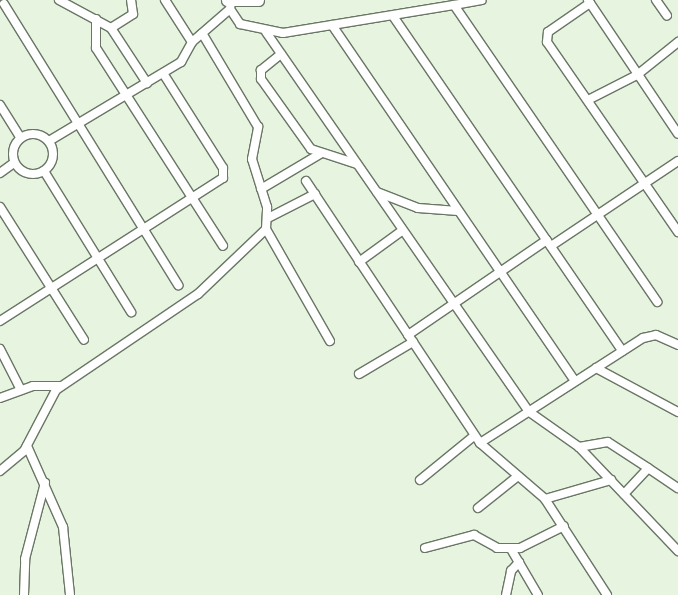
<!DOCTYPE html>
<html>
<head>
<meta charset="utf-8">
<style>
	body { margin:0 }
	#map { position:relative; width:678px; height:595px; overflow:hidden; background:#e6f4e0; font-family:"Noto Sans",sans-serif }
	div>[style] { position:absolute }
	.roads { filter:drop-shadow(1px 0 #6a7665) drop-shadow(-1px 0 #6a7665) drop-shadow(0 1px #6a7665) drop-shadow(0 -1px #6a7665) }
	.street>* { height:8px; margin:-4px; padding:0 4px; transform-origin:4px; border-radius:4px; background:#fff }
	.street>.ring { margin:-4px; padding:0; box-sizing:content-box; background:none; border:8px solid #fff; border-radius:50% }
	.secondary>* { height:11px; margin:-5.5px; padding:0 5.5px; transform-origin:5.5px; border-radius:5.5px; background:#fff }
	span { translate:-50% -50%; white-space:nowrap; text-align:center; line-height:1.15; -webkit-text-stroke:5px #e6f4e0; paint-order:stroke }
</style>
</head>
<body>
<div id="map">
	<div class="roads">
		<div class="street">
			<div style="left:59px;top:0;width:59px;rotate:28.3deg"></div>
			<div style="left:111px;top:28px;width:66px;rotate:56.8deg"></div>
			<div style="left:165px;top:0;width:50px;rotate:57.3deg"></div>
			<div style="left:588px;top:0;width:161px;rotate:56.1deg"></div>
			<div style="left:656px;top:0;width:19px;rotate:55deg"></div>
			<div style="left:231px;top:2px;width:7px;rotate:98deg"></div>
			<div style="left:230px;top:9px;width:18px;rotate:56deg"></div>
			<div style="left:240px;top:24px;width:44px;rotate:11.8deg"></div>
			<div style="left:283px;top:33px;width:173px;rotate:-9.3deg"></div>
			<div style="left:454px;top:5px;width:360px;rotate:55.6deg"></div>
			<div style="left:590px;top:3px;width:51px;rotate:145.4deg"></div>
			<div style="left:548px;top:32px;width:10px;rotate:96deg"></div>
			<div style="left:547px;top:42px;width:231px;rotate:55.4deg"></div>
			<div style="left:4px;top:4px;width:331px;rotate:58.2deg"></div>
			<div style="left:454px;top:5px;width:28px;rotate:-10deg"></div>
			<div style="left:393px;top:16px;width:406px;rotate:55.6deg"></div>
			<div style="left:96px;top:19px;width:29px;rotate:90deg"></div>
			<div style="left:96px;top:48px;width:235px;rotate:57.3deg"></div>
			<div style="left:332px;top:25px;width:431px;rotate:55.7deg"></div>
			<div style="left:111px;top:28px;width:26px;rotate:-32deg"></div>
			<div style="left:133px;top:14px;width:14px;rotate:-98deg"></div>
			<div style="left:266px;top:32px;width:461px;rotate:55.3deg"></div>
			<div style="left:528px;top:411px;width:62px;rotate:35.2deg"></div>
			<div style="left:579px;top:447px;width:144px;rotate:46.4deg"></div>
			<div style="left:281px;top:54px;width:26px;rotate:141deg"></div>
			<div style="left:261px;top:70px;width:9px;rotate:90deg"></div>
			<div style="left:261px;top:79px;width:86px;rotate:54.5deg"></div>
			<div style="left:311px;top:149px;width:48px;rotate:18.1deg"></div>
			<div style="left:588px;top:100px;width:55px;rotate:-27deg"></div>
			<div style="left:637px;top:75px;width:53px;rotate:-38.8deg"></div>
			<div style="left:0;top:105px;width:38px;rotate:58deg"></div>
			<div class="ring" style="left:13px;top:134px;width:32px;height:32px"></div>
			<div style="left:49px;top:141px;width:154px;rotate:-30.9deg"></div>
			<div style="left:181px;top:62px;width:23px;rotate:-61deg"></div>
			<div style="left:192px;top:42px;width:50px;rotate:-41deg"></div>
			<div style="left:44px;top:171px;width:166px;rotate:58.3deg"></div>
			<div style="left:0;top:173px;width:17px;rotate:-36deg"></div>
			<div style="left:306px;top:181px;width:315px;rotate:56.4deg"></div>
			<div style="left:480px;top:443px;width:86px;rotate:40.7deg"></div>
			<div style="left:545px;top:499px;width:69px;rotate:-16.1deg"></div>
			<div style="left:261px;top:189px;width:69px;rotate:-30.7deg"></div>
			<div style="left:377px;top:192px;width:44px;rotate:21.3deg"></div>
			<div style="left:418px;top:208px;width:40px;rotate:4.3deg"></div>
			<div style="left:0;top:207px;width:157px;rotate:57.7deg"></div>
			<div style="left:268px;top:218px;width:53px;rotate:-27.1deg"></div>
			<div style="left:266px;top:229px;width:129px;rotate:60.3deg"></div>
			<div style="left:551px;top:246px;width:153px;rotate:-33.8deg"></div>
			<div style="left:359px;top:262px;width:54px;rotate:-36deg"></div>
			<div style="left:0;top:321px;width:265px;rotate:-32.7deg"></div>
			<div style="left:223px;top:178px;width:10px;rotate:-90deg"></div>
			<div style="left:223px;top:168px;width:112px;rotate:-122.3deg"></div>
			<div style="left:408px;top:335px;width:168px;rotate:-34.4deg"></div>
			<div style="left:0;top:349px;width:46px;rotate:62.9deg"></div>
			<div style="left:596px;top:368px;width:93px;rotate:28.2deg"></div>
			<div style="left:359px;top:374px;width:63px;rotate:-30.7deg"></div>
			<div style="left:0;top:398px;width:35px;rotate:-20deg"></div>
			<div style="left:33px;top:386px;width:27px"></div>
			<div style="left:480px;top:443px;width:194px;rotate:-32.8deg"></div>
			<div style="left:643px;top:338px;width:13px;rotate:-13deg"></div>
			<div style="left:656px;top:335px;width:24px;rotate:24deg"></div>
			<div style="left:27px;top:446px;width:89px;rotate:66deg"></div>
			<div style="left:63px;top:527px;width:68px;rotate:84.1deg"></div>
			<div style="left:579px;top:447px;width:29px;rotate:-10deg"></div>
			<div style="left:608px;top:442px;width:48px;rotate:33deg"></div>
			<div style="left:0;top:471px;width:31px;rotate:-40deg"></div>
			<div style="left:24px;top:451px;width:69px;rotate:-62.3deg"></div>
			<div style="left:56px;top:390px;width:171px;rotate:-34.1deg"></div>
			<div style="left:198px;top:294px;width:94px;rotate:-43.7deg"></div>
			<div style="left:266px;top:229px;width:22px;rotate:-87deg"></div>
			<div style="left:267px;top:207px;width:50px;rotate:-107.4deg"></div>
			<div style="left:252px;top:159px;width:33px;rotate:-79deg"></div>
			<div style="left:258px;top:127px;width:109px;rotate:-120.8deg"></div>
			<div style="left:420px;top:480px;width:70px;rotate:-39.2deg"></div>
			<div style="left:624px;top:494px;width:35px;rotate:-47deg"></div>
			<div style="left:648px;top:468px;width:36px;rotate:34deg"></div>
			<div style="left:545px;top:499px;width:114px;rotate:57.1deg"></div>
			<div style="left:478px;top:508px;width:51px;rotate:-38.7deg"></div>
			<div style="left:425px;top:548px;width:51px;rotate:-14.9deg"></div>
			<div style="left:474px;top:535px;width:26px;rotate:29deg"></div>
			<div style="left:497px;top:548px;width:23px"></div>
			<div style="left:520px;top:548px;width:49px;rotate:-26.6deg"></div>
			<div style="left:511px;top:549px;width:53px;rotate:59.6deg"></div>
			<div style="left:24px;top:595px;width:36px;rotate:-88deg"></div>
			<div style="left:25px;top:559px;width:79px;rotate:-75.3deg"></div>
			<div style="left:506px;top:595px;width:25px;rotate:-78deg"></div>
			<div style="left:511px;top:571px;width:12px;rotate:-48deg"></div>
		</div>
		<div class="secondary">
			<div style="left:227px;top:0;width:31px"></div>
		</div>
	</div>
</div>
</body>
</html>
